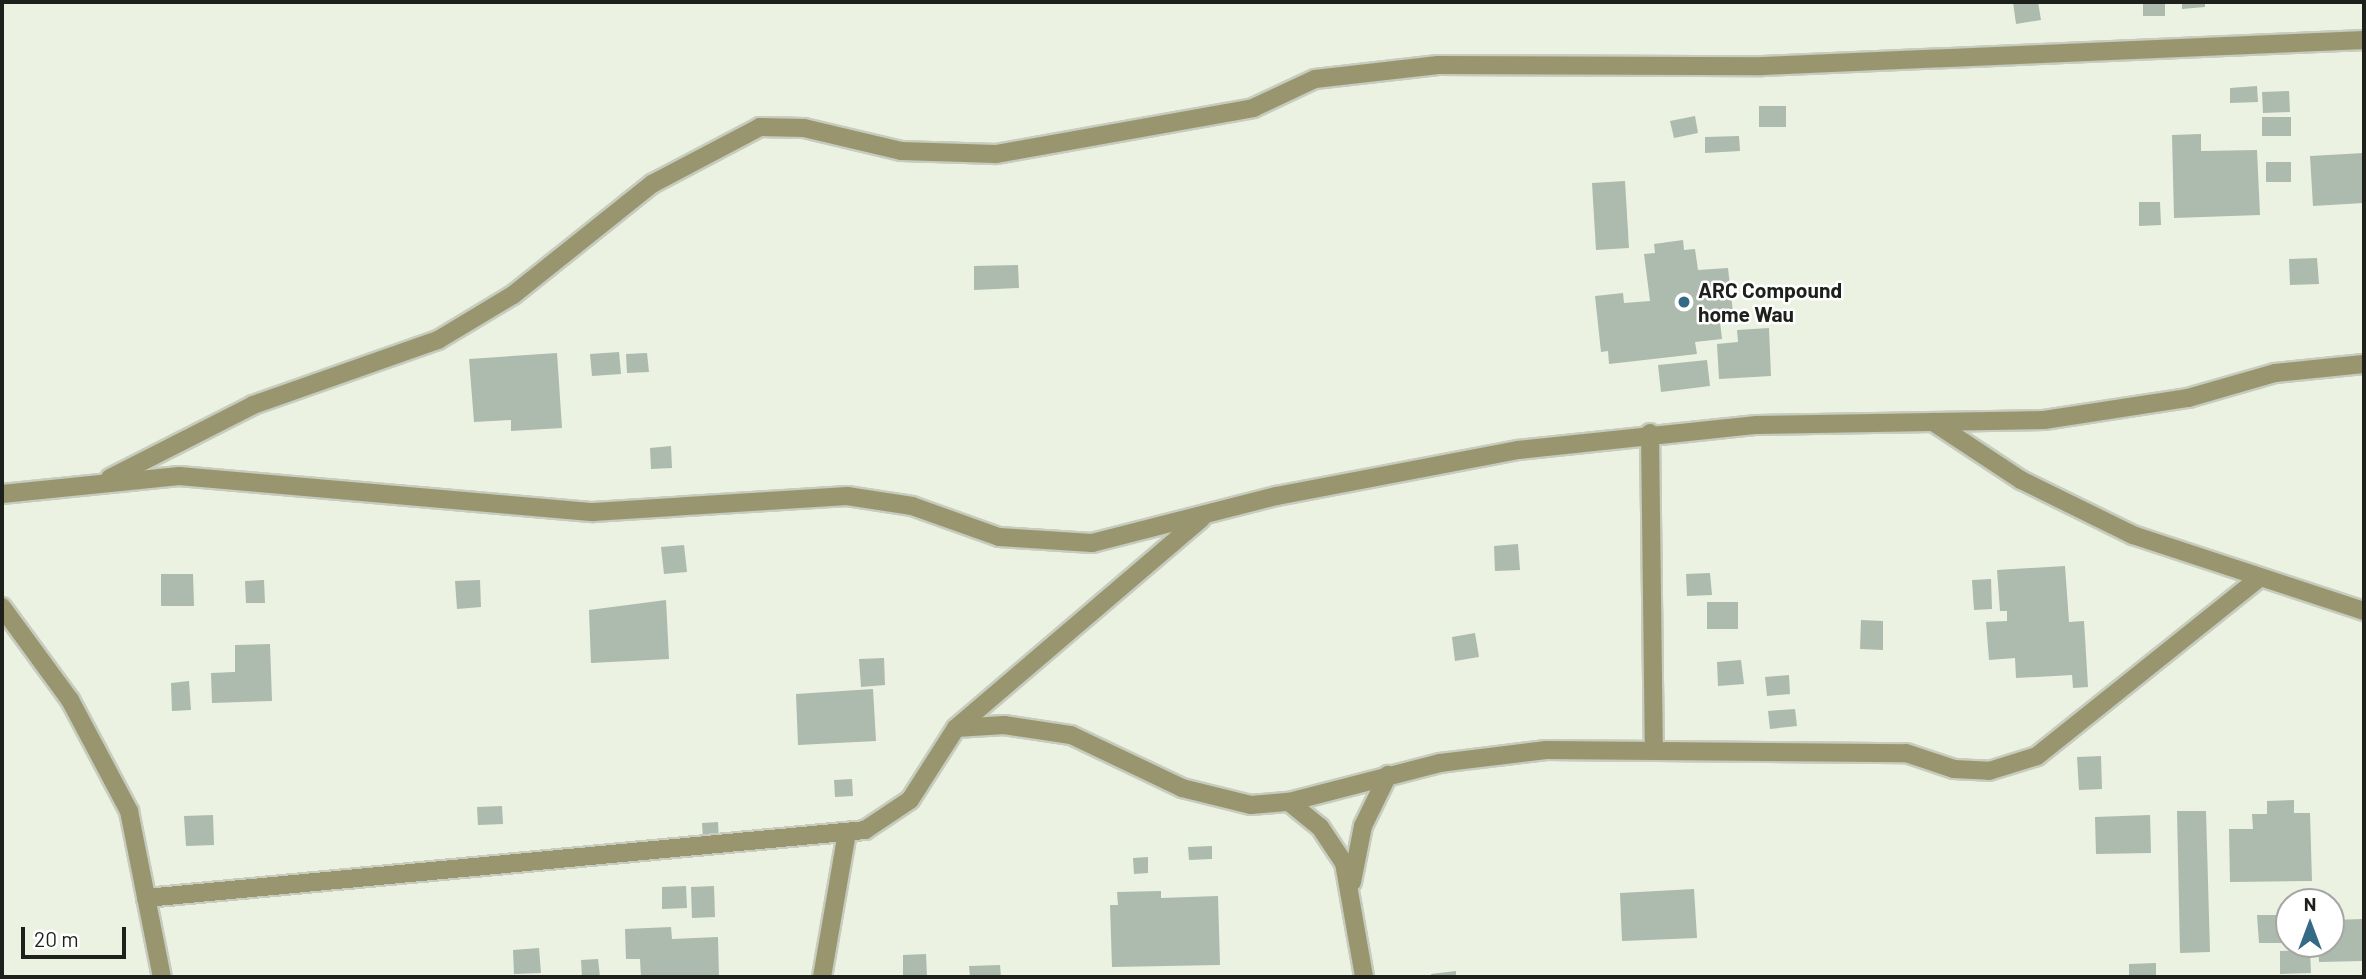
<!DOCTYPE html>
<html>
<head>
<meta charset="utf-8">
<style>
	body { margin:0 }
	#map { position:relative; width:2366px; height:979px; overflow:hidden; background:#ebf2e2; font-family:Barlow,sans-serif }
	div>[style] { position:absolute }
	.building>* { inset:0; background:#adbaae }
	.roads { filter:drop-shadow(2px 0 #c6ccbe) drop-shadow(-2px 0 #c6ccbe) drop-shadow(0 2px #c6ccbe) drop-shadow(0 -2px #c6ccbe) }
	.minor>* { height:18px; margin:-9px; padding:0 9px; transform-origin:9px; border-radius:9px; background:#99966f }
	.dots>* { width:19px; height:19px; translate:-50% -50%; box-sizing:border-box; border:4px solid #fff; border-radius:50% }
	span { translate:-50% -50%; white-space:nowrap; text-align:center; line-height:1.15; -webkit-text-stroke:5px #fff; paint-order:stroke }
	.poi-label { font-size:21px; color:#1e211b; font-weight:700 }
	.left { translate:0 -50%; text-align:left }
	.frame { position:absolute; inset:0; border:4px solid #1e211b; pointer-events:none }
	.north { position:absolute; left:2275px; top:888px; width:70px; height:70px; box-sizing:border-box; background:#fff; border:2px solid #a5a6a4; border-radius:50%; rotate:0deg; font-size:19px; font-weight:700; line-height:28px; text-align:center; color:#1e211b }
	.north::after { content:''; display:block; margin:auto; width:24px; height:32px; background:#346a85; clip-path:polygon(50% 0,100% 100%,50% 72%,0 100%) }
	.scale { position:absolute; left:21px; top:927px; width:105px; height:32px; box-sizing:border-box; border:4px solid #1e211b; border-top:0; padding-left:9px; font-size:21px; line-height:24px; white-space:nowrap; color:#1e211b; -webkit-text-stroke:5px #fff; paint-order:stroke }
</style>
</head>
<body>
<div id="map">
	<div class="building">
		<div style="clip-path:polygon(2013px 2px,2038px 2px,2041px 20px,2016px 24px)"></div>
		<div style="clip-path:polygon(2143px 2px,2165px 2px,2165px 16px,2143px 16px)"></div>
		<div style="clip-path:polygon(2182px 2px,2205px 2px,2205px 7px,2182px 9px)"></div>
		<div style="clip-path:polygon(2257px 86px,2258px 102px,2230px 103px,2230px 88px)"></div>
		<div style="clip-path:polygon(2289px 91px,2290px 112px,2263px 113px,2262px 92px)"></div>
		<div style="clip-path:polygon(1759px 106px,1786px 106px,1786px 127px,1759px 127px)"></div>
		<div style="clip-path:polygon(1695px 116px,1698px 133px,1674px 138px,1670px 121px)"></div>
		<div style="clip-path:polygon(2262px 117px,2291px 117px,2291px 136px,2262px 136px)"></div>
		<div style="clip-path:polygon(2201px 134px,2201px 151px,2257px 150px,2260px 215px,2174px 218px,2172px 135px)"></div>
		<div style="clip-path:polygon(1739px 136px,1740px 151px,1705px 153px,1705px 137px)"></div>
		<div style="clip-path:polygon(2364px 153px,2364px 203px,2313px 206px,2310px 156px)"></div>
		<div style="clip-path:polygon(2266px 162px,2291px 162px,2291px 182px,2266px 182px)"></div>
		<div style="clip-path:polygon(1625px 181px,1629px 248px,1596px 250px,1592px 183px)"></div>
		<div style="clip-path:polygon(2139px 202px,2160px 202px,2161px 225px,2139px 226px)"></div>
		<div style="clip-path:polygon(1683px 240px,1684px 250px,1695px 249px,1698px 270px,1728px 268px,1734px 321px,1720px 322px,1722px 339px,1695px 342px,1697px 354px,1609px 364px,1608px 351px,1601px 352px,1595px 296px,1623px 293px,1624px 303px,1650px 301px,1644px 254px,1655px 253px,1654px 244px)"></div>
		<div style="clip-path:polygon(2317px 258px,2319px 284px,2290px 285px,2289px 259px)"></div>
		<div style="clip-path:polygon(1018px 265px,1019px 288px,974px 290px,974px 266px)"></div>
		<div style="clip-path:polygon(1769px 328px,1771px 376px,1719px 379px,1717px 344px,1738px 342px,1737px 330px)"></div>
		<div style="clip-path:polygon(619px 352px,621px 374px,592px 376px,590px 354px)"></div>
		<div style="clip-path:polygon(557px 353px,562px 428px,511px 431px,511px 420px,474px 422px,469px 359px)"></div>
		<div style="clip-path:polygon(647px 353px,649px 372px,627px 373px,626px 354px)"></div>
		<div style="clip-path:polygon(1707px 360px,1710px 386px,1661px 392px,1658px 365px)"></div>
		<div style="clip-path:polygon(671px 446px,672px 468px,651px 469px,650px 448px)"></div>
		<div style="clip-path:polygon(1518px 544px,1520px 570px,1495px 571px,1494px 546px)"></div>
		<div style="clip-path:polygon(684px 545px,687px 572px,664px 574px,661px 547px)"></div>
		<div style="clip-path:polygon(2065px 566px,2069px 622px,2084px 621px,2088px 687px,2073px 688px,2072px 675px,2016px 678px,2015px 658px,1989px 660px,1986px 622px,2007px 621px,2007px 611px,2000px 611px,1997px 570px)"></div>
		<div style="clip-path:polygon(1710px 573px,1712px 595px,1687px 596px,1686px 574px)"></div>
		<div style="clip-path:polygon(161px 574px,193px 574px,194px 606px,161px 606px)"></div>
		<div style="clip-path:polygon(1991px 579px,1992px 609px,1974px 610px,1972px 580px)"></div>
		<div style="clip-path:polygon(264px 580px,265px 603px,246px 603px,245px 581px)"></div>
		<div style="clip-path:polygon(480px 580px,481px 607px,457px 609px,455px 581px)"></div>
		<div style="clip-path:polygon(666px 600px,669px 659px,591px 663px,589px 610px)"></div>
		<div style="clip-path:polygon(1707px 602px,1738px 602px,1738px 629px,1707px 629px)"></div>
		<div style="clip-path:polygon(1861px 620px,1883px 621px,1883px 650px,1860px 649px)"></div>
		<div style="clip-path:polygon(1475px 633px,1479px 657px,1455px 661px,1452px 637px)"></div>
		<div style="clip-path:polygon(270px 644px,272px 701px,212px 703px,211px 673px,235px 672px,235px 645px)"></div>
		<div style="clip-path:polygon(884px 658px,885px 685px,861px 687px,859px 659px)"></div>
		<div style="clip-path:polygon(1741px 660px,1744px 684px,1718px 686px,1717px 662px)"></div>
		<div style="clip-path:polygon(1789px 675px,1790px 694px,1767px 696px,1765px 677px)"></div>
		<div style="clip-path:polygon(189px 681px,191px 710px,172px 711px,171px 683px)"></div>
		<div style="clip-path:polygon(873px 689px,876px 741px,798px 745px,796px 694px)"></div>
		<div style="clip-path:polygon(1795px 709px,1797px 726px,1770px 729px,1768px 711px)"></div>
		<div style="clip-path:polygon(2101px 756px,2102px 789px,2079px 790px,2077px 757px)"></div>
		<div style="clip-path:polygon(852px 779px,853px 796px,835px 797px,834px 780px)"></div>
		<div style="clip-path:polygon(2294px 800px,2294px 813px,2310px 813px,2312px 881px,2230px 882px,2229px 829px,2253px 829px,2252px 814px,2267px 814px,2267px 801px)"></div>
		<div style="clip-path:polygon(502px 806px,503px 824px,478px 825px,477px 807px)"></div>
		<div style="clip-path:polygon(2177px 811px,2206px 811px,2210px 952px,2180px 953px)"></div>
		<div style="clip-path:polygon(213px 815px,214px 845px,186px 846px,184px 816px)"></div>
		<div style="clip-path:polygon(2150px 815px,2151px 853px,2096px 854px,2095px 817px)"></div>
		<div style="clip-path:polygon(718px 822px,719px 840px,703px 840px,702px 823px)"></div>
		<div style="clip-path:polygon(1212px 846px,1212px 859px,1189px 860px,1188px 847px)"></div>
		<div style="clip-path:polygon(1148px 857px,1148px 873px,1134px 874px,1133px 858px)"></div>
		<div style="clip-path:polygon(686px 886px,687px 908px,662px 909px,662px 887px)"></div>
		<div style="clip-path:polygon(714px 886px,715px 917px,692px 918px,691px 887px)"></div>
		<div style="clip-path:polygon(1694px 889px,1697px 938px,1622px 941px,1620px 893px)"></div>
		<div style="clip-path:polygon(1161px 891px,1161px 898px,1218px 896px,1220px 965px,1112px 967px,1110px 905px,1118px 905px,1117px 892px)"></div>
		<div style="clip-path:polygon(2257px 915px,2286px 915px,2286px 943px,2259px 943px)"></div>
		<div style="clip-path:polygon(2363px 919px,2364px 961px,2319px 962px,2318px 944px,2331px 944px,2331px 920px)"></div>
		<div style="clip-path:polygon(671px 927px,672px 939px,718px 937px,719px 977px,641px 977px,640px 959px,626px 959px,625px 929px)"></div>
		<div style="clip-path:polygon(539px 948px,541px 973px,514px 974px,513px 950px)"></div>
		<div style="clip-path:polygon(2310px 950px,2311px 973px,2280px 974px,2280px 951px)"></div>
		<div style="clip-path:polygon(926px 954px,927px 977px,903px 977px,903px 955px)"></div>
		<div style="clip-path:polygon(598px 959px,600px 977px,582px 977px,581px 960px)"></div>
		<div style="clip-path:polygon(2156px 963px,2156px 977px,2129px 977px,2129px 964px)"></div>
		<div style="clip-path:polygon(1000px 965px,1001px 977px,970px 977px,969px 966px)"></div>
		<div style="clip-path:polygon(1456px 971px,1456px 977px,1432px 977px,1431px 974px)"></div>
	</div>
	<div class="roads">
		<div class="minor">
			<div style="left:1933px;top:422px;width:105px;rotate:33.4deg"></div>
			<div style="left:2021px;top:480px;width:125px;rotate:26.2deg"></div>
			<div style="left:2133px;top:535px;width:243px;rotate:18.2deg"></div>
			<div style="left:1650px;top:433px;width:317px;rotate:89.3deg"></div>
			<div style="left:110px;top:478px;width:161px;rotate:-27deg"></div>
			<div style="left:253px;top:405px;width:196px;rotate:-19.4deg"></div>
			<div style="left:438px;top:340px;width:87px;rotate:-31deg"></div>
			<div style="left:513px;top:295px;width:178px;rotate:-38.6deg"></div>
			<div style="left:652px;top:184px;width:122px;rotate:-27.8deg"></div>
			<div style="left:760px;top:127px;width:44px;rotate:1.3deg"></div>
			<div style="left:804px;top:128px;width:100px;rotate:13.3deg"></div>
			<div style="left:901px;top:151px;width:95px;rotate:1.8deg"></div>
			<div style="left:996px;top:154px;width:261px;rotate:-10.1deg"></div>
			<div style="left:1253px;top:108px;width:68px;rotate:-25.1deg"></div>
			<div style="left:1315px;top:79px;width:124px;rotate:-6.5deg"></div>
			<div style="left:1438px;top:65px;width:325px;rotate:0.2deg"></div>
			<div style="left:1763px;top:66px;width:602px;rotate:-2.48deg"></div>
			<div style="left:2px;top:494px;width:178px;rotate:-5.8deg"></div>
			<div style="left:179px;top:476px;width:416px;rotate:5deg"></div>
			<div style="left:593px;top:512px;width:255px;rotate:-3.6deg"></div>
			<div style="left:847px;top:496px;width:66px;rotate:8.7deg"></div>
			<div style="left:912px;top:506px;width:92px;rotate:19.6deg"></div>
			<div style="left:999px;top:537px;width:93px;rotate:3.7deg"></div>
			<div style="left:1092px;top:543px;width:191px;rotate:-14.3deg"></div>
			<div style="left:1277px;top:496px;width:245px;rotate:-10.8deg"></div>
			<div style="left:1518px;top:450px;width:240px;rotate:-6deg"></div>
			<div style="left:1757px;top:425px;width:287px;rotate:-1deg"></div>
			<div style="left:2044px;top:420px;width:146px;rotate:-8.7deg"></div>
			<div style="left:2188px;top:398px;width:91px;rotate:-16deg"></div>
			<div style="left:2275px;top:373px;width:89px;rotate:-5.8deg"></div>
			<div style="left:2px;top:607px;width:115px;rotate:53.8deg"></div>
			<div style="left:70px;top:700px;width:126px;rotate:62deg"></div>
			<div style="left:129px;top:811px;width:169px;rotate:78.8deg"></div>
			<div style="left:956px;top:728px;width:48px;rotate:-3.6deg"></div>
			<div style="left:1004px;top:725px;width:68px;rotate:8.5deg"></div>
			<div style="left:1071px;top:735px;width:123px;rotate:25.5deg"></div>
			<div style="left:1182px;top:788px;width:71px;rotate:13.8deg"></div>
			<div style="left:1251px;top:805px;width:38px;rotate:-5deg"></div>
			<div style="left:1289px;top:802px;width:156px;rotate:-14.5deg"></div>
			<div style="left:1440px;top:763px;width:107px;rotate:-7deg"></div>
			<div style="left:1546px;top:750px;width:360px;rotate:0.5deg"></div>
			<div style="left:1906px;top:753px;width:51px;rotate:18.4deg"></div>
			<div style="left:1954px;top:769px;width:35px;rotate:3deg"></div>
			<div style="left:1989px;top:771px;width:50px;rotate:-17.4deg"></div>
			<div style="left:2037px;top:756px;width:285px;rotate:-38.7deg"></div>
			<div style="left:1289px;top:802px;width:40px;rotate:39deg"></div>
			<div style="left:1320px;top:827px;width:43px;rotate:56.3deg"></div>
			<div style="left:1344px;top:863px;width:116px;rotate:80deg"></div>
			<div style="left:1352px;top:882px;width:57px;rotate:-78.9deg"></div>
			<div style="left:1363px;top:826px;width:57px;rotate:-63.9deg"></div>
			<div style="left:146px;top:898px;width:722px;rotate:-5.4deg"></div>
			<div style="left:865px;top:830px;width:54px;rotate:-33.7deg"></div>
			<div style="left:910px;top:800px;width:85px;rotate:-57.4deg"></div>
			<div style="left:956px;top:728px;width:323px;rotate:-40.5deg"></div>
			<div style="left:822px;top:977px;width:146px;rotate:-80.2deg"></div>
		</div>
	</div>
	<div class="dots">
		<div style="left:1684px;top:302px;background:#346a85"></div>
	</div>
	<div class="poi-label">
		<span class="left" style="left:1698px;top:302px">ARC Compound<br>home Wau</span>
	</div>
	<div class="frame"></div>
	<div class="north">N</div>
	<div class="scale">20 m</div>
</div>
</body>
</html>
